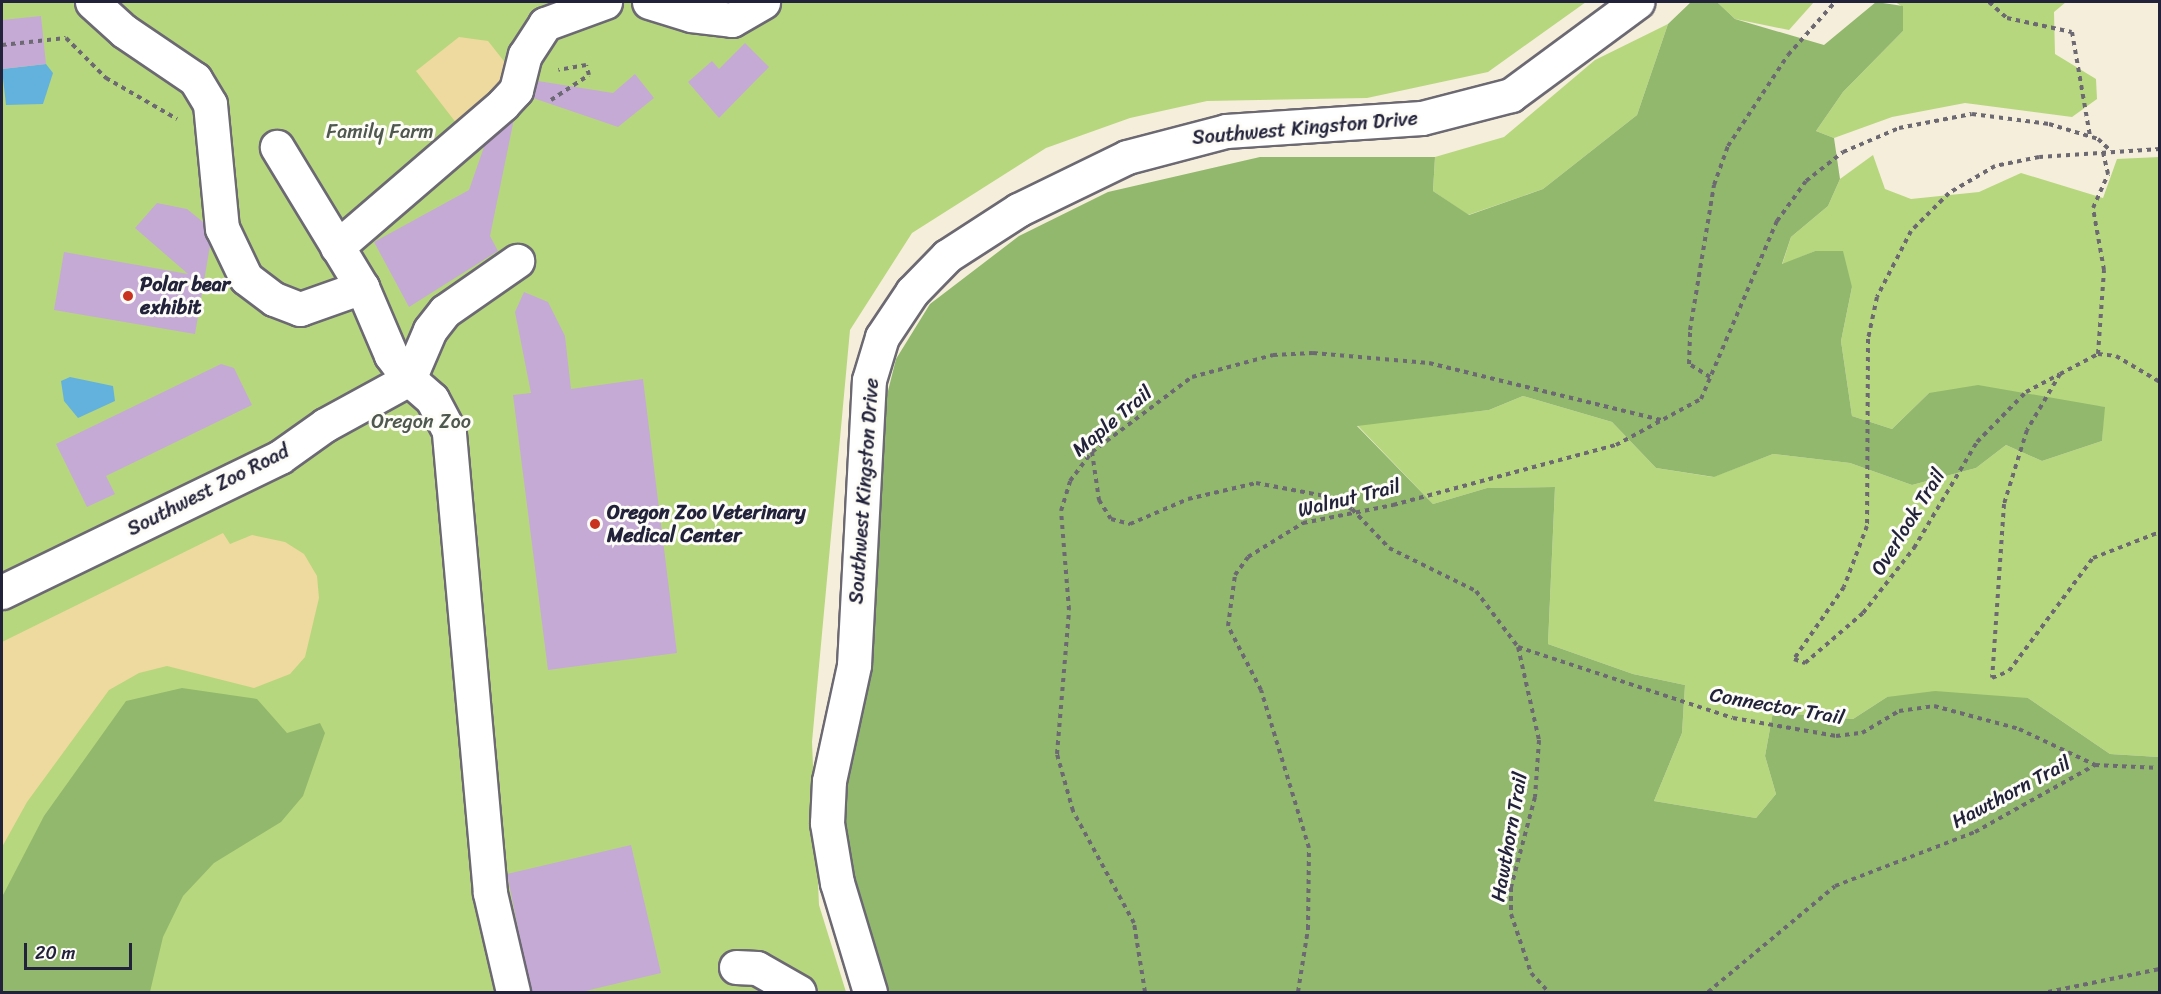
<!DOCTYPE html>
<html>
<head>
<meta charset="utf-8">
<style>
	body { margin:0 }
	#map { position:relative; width:2161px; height:994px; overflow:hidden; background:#f5eedb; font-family:Sriracha,sans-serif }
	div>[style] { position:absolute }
	.green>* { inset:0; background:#b7d77e }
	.forest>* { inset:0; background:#91b86d }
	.sand>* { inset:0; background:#eeda9e }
	.water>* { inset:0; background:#63b2dd }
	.building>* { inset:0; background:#c5aad6 }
	.path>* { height:4px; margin-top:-2px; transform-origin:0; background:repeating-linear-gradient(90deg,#6c6973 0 4.5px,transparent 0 9px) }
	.roads { filter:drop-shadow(2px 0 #6c6973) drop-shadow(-2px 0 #6c6973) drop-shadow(0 2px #6c6973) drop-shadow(0 -2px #6c6973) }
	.minor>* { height:33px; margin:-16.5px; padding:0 16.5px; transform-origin:16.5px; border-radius:16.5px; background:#fff }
	.dots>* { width:16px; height:16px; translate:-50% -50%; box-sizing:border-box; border:3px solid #fdfcf7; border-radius:50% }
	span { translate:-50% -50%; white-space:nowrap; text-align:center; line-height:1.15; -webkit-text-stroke:6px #fdfcf7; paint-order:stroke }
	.street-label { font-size:20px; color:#22223b }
	.park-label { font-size:20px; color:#4f584f }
	.poi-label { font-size:20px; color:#22223b; font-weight:700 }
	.left { translate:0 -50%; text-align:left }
	.frame { position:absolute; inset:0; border:3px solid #22223b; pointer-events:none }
	.scale { position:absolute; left:24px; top:943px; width:108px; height:27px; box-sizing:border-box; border:3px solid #22223b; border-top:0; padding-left:8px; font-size:18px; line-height:21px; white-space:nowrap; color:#22223b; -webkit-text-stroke:4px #fdfcf7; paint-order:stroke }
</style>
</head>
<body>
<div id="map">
	<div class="green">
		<div style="clip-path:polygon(2px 2px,1586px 2px,1488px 72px,1367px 98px,1207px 101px,1130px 118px,1046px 148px,912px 233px,850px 330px,812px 742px,819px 905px,846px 992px,2px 992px)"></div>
		<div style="clip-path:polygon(1717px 2px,1814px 2px,1789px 30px,1735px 19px)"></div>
		<div style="clip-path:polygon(1895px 2px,2066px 2px,2054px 12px,2055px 54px,2096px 79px,2097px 99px,2072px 117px,1965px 103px,1892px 117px,1834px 138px,1816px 131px,1843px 92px,1903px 31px,1903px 7px)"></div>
		<div style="clip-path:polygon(1668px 24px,1637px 115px,1543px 189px,1468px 215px,1433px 191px,1435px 157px,1504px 137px,1595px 60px)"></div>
		<div style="clip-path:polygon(1873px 155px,1885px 189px,1911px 199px,1979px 192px,2021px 173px,2103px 198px,2117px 159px,2159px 157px,2159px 757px,2110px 754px,2028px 698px,1887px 697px,1853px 719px,1773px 712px,1765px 756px,1776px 794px,1756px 818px,1654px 801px,1682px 733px,1685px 685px,1633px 674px,1548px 644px,1555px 487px,1487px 488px,1433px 504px,1357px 425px,1489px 410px,1523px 396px,1612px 422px,1656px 468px,1713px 477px,1773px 454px,1850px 463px,1912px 485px,1976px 468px,2006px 445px,2042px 461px,2102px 441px,2104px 407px,1929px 393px,1892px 429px,1852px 416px,1841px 341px,1852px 287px,1815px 251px,1782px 265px,1791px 237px,1828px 206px,1840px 179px)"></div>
	</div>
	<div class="forest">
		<div style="clip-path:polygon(1691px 2px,1717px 2px,1735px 19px,1824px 45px,1876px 2px,1903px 6px,1903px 31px,1843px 92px,1816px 131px,1834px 138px,1840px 179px,1828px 206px,1791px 237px,1782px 264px,1815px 251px,1843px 251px,1852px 287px,1841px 341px,1852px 416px,1892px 429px,1929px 393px,1978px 385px,2105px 407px,2102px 441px,2042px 461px,2006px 445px,1976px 468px,1912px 485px,1850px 463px,1773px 454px,1714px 477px,1656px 468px,1612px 422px,1523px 396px,1489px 410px,1357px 426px,1433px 504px,1487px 488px,1555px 487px,1548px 644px,1633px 674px,1685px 685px,1682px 733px,1654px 801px,1756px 818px,1776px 794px,1765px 756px,1773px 712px,1853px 719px,1887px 697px,1935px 691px,2028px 698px,2110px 754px,2159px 757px,2159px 992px,889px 992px,840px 861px,836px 792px,879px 427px,896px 359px,930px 304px,1019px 236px,1108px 192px,1260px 157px,1435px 157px,1433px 191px,1469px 215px,1543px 189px,1637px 115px,1668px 24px)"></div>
		<div style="clip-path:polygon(182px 688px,257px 699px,287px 733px,320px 723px,325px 733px,303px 796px,281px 822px,214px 863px,183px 896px,163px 937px,150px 992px,2px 992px,2px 897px,44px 816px,126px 701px)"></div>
	</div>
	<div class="sand">
		<div style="clip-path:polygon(459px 37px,488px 41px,507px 65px,502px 88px,457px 124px,416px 71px)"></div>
		<div style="clip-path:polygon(223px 533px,230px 544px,252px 535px,285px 542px,304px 554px,317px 576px,319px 598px,305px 657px,290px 674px,254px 688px,167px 666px,139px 673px,109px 690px,27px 802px,2px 847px,2px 642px)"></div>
	</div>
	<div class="water">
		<div style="clip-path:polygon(46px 64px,53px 73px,43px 104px,6px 105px,2px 69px)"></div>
		<div style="clip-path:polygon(70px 377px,113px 386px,115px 401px,78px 418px,64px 401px,61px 381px)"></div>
	</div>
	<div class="building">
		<div style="clip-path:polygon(41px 16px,46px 64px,2px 69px,2px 20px)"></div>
		<div style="clip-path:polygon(745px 43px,769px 67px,719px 118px,688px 82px,712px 61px,719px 69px)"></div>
		<div style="clip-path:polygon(635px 74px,654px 98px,618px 127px,533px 98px,538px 81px,613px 93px)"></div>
		<div style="clip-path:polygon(514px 119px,490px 236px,498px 251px,409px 307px,374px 242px,469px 190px,485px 144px)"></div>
		<div style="clip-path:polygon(157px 203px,187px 209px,203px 222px,210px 246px,195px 334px,54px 310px,64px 252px,188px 274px,135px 228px)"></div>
		<div style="clip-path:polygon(524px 292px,548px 302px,565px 336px,571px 389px,643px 379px,677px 653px,548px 670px,513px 395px,531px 393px,515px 312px)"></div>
		<div style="clip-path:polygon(221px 364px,234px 368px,252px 405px,106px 476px,115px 494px,87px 507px,56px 444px)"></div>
		<div style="clip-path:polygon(631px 845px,661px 973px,577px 993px,531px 993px,507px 874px)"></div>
	</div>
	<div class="path">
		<div style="left:1989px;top:2px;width:24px;rotate:42deg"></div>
		<div style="left:2007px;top:18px;width:66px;rotate:12.2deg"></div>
		<div style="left:2072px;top:32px;width:106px;rotate:80.2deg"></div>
		<div style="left:2px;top:45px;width:64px;rotate:-6.2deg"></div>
		<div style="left:66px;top:38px;width:57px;rotate:45deg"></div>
		<div style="left:106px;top:78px;width:82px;rotate:30deg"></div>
		<div style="left:551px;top:100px;width:45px;rotate:-33.3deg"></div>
		<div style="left:589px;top:75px;width:10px;rotate:-107deg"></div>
		<div style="left:586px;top:65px;width:28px;rotate:170deg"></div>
		<div style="left:2160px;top:149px;width:121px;rotate:176.2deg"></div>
		<div style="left:2039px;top:157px;width:45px;rotate:168.4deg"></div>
		<div style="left:1995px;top:166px;width:53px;rotate:149.6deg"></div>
		<div style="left:1949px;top:193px;width:54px;rotate:135deg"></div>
		<div style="left:1911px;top:231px;width:74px;rotate:117.3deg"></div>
		<div style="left:1877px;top:297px;width:43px;rotate:102.1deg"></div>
		<div style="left:1868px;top:339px;width:187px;rotate:90.3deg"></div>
		<div style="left:1867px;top:526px;width:65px;rotate:110.7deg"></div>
		<div style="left:1844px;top:587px;width:88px;rotate:124.8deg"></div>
		<div style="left:1794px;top:659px;width:12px;rotate:20deg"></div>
		<div style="left:1805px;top:663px;width:77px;rotate:-40.8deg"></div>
		<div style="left:1863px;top:613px;width:83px;rotate:-51.9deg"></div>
		<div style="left:1914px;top:548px;width:123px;rotate:-59.3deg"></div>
		<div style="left:1977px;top:442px;width:70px;rotate:-45.6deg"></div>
		<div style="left:2026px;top:392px;width:38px;rotate:-28deg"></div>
		<div style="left:2060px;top:374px;width:65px;rotate:120.5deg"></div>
		<div style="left:2027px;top:430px;width:77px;rotate:107.3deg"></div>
		<div style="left:2004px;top:504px;width:174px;rotate:93.9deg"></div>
		<div style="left:1992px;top:678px;width:18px;rotate:-22deg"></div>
		<div style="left:2009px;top:671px;width:141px;rotate:-53.4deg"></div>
		<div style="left:2093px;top:558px;width:72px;rotate:-21.2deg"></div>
		<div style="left:2098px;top:354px;width:84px;rotate:-85.9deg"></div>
		<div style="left:2104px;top:270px;width:63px;rotate:-100.1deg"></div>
		<div style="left:2093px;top:208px;width:37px;rotate:-66deg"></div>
		<div style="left:2108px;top:174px;width:23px;rotate:-103deg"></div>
		<div style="left:2060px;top:374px;width:43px;rotate:-27.8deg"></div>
		<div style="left:2098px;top:354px;width:18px;rotate:6deg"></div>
		<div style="left:2116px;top:356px;width:51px;rotate:30.6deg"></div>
		<div style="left:1710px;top:377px;width:25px;rotate:-148deg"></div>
		<div style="left:1689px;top:364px;width:34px;rotate:-88deg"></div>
		<div style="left:1690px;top:330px;width:147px;rotate:-80.6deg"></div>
		<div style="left:1714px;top:185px;width:41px;rotate:-70.3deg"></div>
		<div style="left:1728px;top:146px;width:109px;rotate:-56.6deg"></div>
		<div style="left:1788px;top:55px;width:71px;rotate:-48.4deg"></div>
		<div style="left:1092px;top:452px;width:49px;rotate:81.7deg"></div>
		<div style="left:1099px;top:500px;width:22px;rotate:58deg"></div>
		<div style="left:1111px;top:519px;width:20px;rotate:15deg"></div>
		<div style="left:1130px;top:524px;width:63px;rotate:-23.3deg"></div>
		<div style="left:1188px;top:499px;width:70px;rotate:-13.2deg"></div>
		<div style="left:1256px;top:483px;width:70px;rotate:10.7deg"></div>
		<div style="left:1325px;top:496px;width:30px;rotate:26deg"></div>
		<div style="left:1352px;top:509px;width:54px;rotate:46.5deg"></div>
		<div style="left:1389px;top:548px;width:97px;rotate:26.3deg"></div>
		<div style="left:1476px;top:591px;width:70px;rotate:53.1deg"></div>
		<div style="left:1518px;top:647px;width:95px;rotate:77.3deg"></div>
		<div style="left:1539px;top:740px;width:57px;rotate:94deg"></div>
		<div style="left:1535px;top:797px;width:93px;rotate:104.9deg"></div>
		<div style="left:1511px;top:887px;width:27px;rotate:90deg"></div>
		<div style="left:1511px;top:914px;width:62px;rotate:71.3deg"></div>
		<div style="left:1531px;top:973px;width:26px;rotate:47deg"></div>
		<div style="left:1518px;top:647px;width:226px;rotate:18.3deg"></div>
		<div style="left:1733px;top:718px;width:105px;rotate:9.9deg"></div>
		<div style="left:1836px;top:736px;width:26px;rotate:-7deg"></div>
		<div style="left:1862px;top:733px;width:43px;rotate:-30.7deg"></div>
		<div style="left:1899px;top:711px;width:35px;rotate:-8deg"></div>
		<div style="left:1934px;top:706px;width:88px;rotate:15.1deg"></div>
		<div style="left:2019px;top:729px;width:84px;rotate:25.3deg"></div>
		<div style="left:1145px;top:992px;width:70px;rotate:-99.1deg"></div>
		<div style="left:1134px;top:923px;width:128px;rotate:-118.6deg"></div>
		<div style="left:1073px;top:811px;width:59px;rotate:-105.7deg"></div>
		<div style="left:1057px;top:754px;width:144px;rotate:-85.2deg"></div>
		<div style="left:1069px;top:610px;width:99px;rotate:-94.6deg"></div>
		<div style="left:1061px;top:511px;width:31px;rotate:-73deg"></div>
		<div style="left:1070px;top:481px;width:36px;rotate:-53deg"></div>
		<div style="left:1092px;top:452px;width:125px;rotate:-36.9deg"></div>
		<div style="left:1192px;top:377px;width:84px;rotate:-15.2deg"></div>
		<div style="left:1273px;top:355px;width:40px;rotate:-2.9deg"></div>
		<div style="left:1313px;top:353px;width:116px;rotate:4.9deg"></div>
		<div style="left:1429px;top:363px;width:239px;rotate:13.8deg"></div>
		<div style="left:1298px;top:992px;width:64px;rotate:-81deg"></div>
		<div style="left:1308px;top:929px;width:81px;rotate:-89.3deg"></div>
		<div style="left:1309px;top:848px;width:165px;rotate:-106.9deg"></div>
		<div style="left:1261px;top:690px;width:72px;rotate:-117.3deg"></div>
		<div style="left:1228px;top:626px;width:51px;rotate:-82.2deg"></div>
		<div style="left:1235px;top:575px;width:22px;rotate:-54deg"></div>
		<div style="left:1248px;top:557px;width:65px;rotate:-31.7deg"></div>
		<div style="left:1303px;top:523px;width:92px;rotate:-11.3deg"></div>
		<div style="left:1393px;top:505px;width:231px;rotate:-15.1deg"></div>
		<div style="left:1616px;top:445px;width:97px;rotate:-28.4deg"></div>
		<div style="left:1701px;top:399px;width:194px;rotate:-66.9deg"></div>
		<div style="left:1777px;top:221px;width:49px;rotate:-54.1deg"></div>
		<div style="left:1806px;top:181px;width:47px;rotate:-38.1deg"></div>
		<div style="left:1843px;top:152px;width:61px;rotate:-23.2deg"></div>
		<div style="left:1899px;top:128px;width:74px;rotate:-10.9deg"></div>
		<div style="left:1972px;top:114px;width:78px;rotate:7.4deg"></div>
		<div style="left:2049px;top:124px;width:51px;rotate:17deg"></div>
		<div style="left:2098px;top:139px;width:18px;rotate:43deg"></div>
		<div style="left:1708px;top:992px;width:165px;rotate:-39.8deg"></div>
		<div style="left:1835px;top:886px;width:150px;rotate:-21.1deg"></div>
		<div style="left:1975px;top:832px;width:137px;rotate:-29.2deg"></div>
		<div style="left:2095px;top:765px;width:65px;rotate:2.6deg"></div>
		<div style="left:2048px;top:992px;width:114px;rotate:-11.6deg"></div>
	</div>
	<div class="roads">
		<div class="minor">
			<div style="left:92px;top:2px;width:43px;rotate:42.2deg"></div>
			<div style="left:124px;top:31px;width:86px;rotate:34.1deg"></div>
			<div style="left:195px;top:79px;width:29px;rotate:59deg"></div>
			<div style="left:210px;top:104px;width:125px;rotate:84.5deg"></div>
			<div style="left:222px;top:228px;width:55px;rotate:64.4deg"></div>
			<div style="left:246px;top:278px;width:35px;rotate:37deg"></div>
			<div style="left:274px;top:299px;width:28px;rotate:21deg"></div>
			<div style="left:300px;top:309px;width:66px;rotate:-19.5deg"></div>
			<div style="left:649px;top:2px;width:44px;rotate:17.2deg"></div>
			<div style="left:691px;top:15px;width:41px;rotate:7deg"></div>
			<div style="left:732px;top:20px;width:36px;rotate:-30deg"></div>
			<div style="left:337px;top:247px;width:219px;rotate:-40.7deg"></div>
			<div style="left:503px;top:104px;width:19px;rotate:-47deg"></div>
			<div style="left:516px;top:90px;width:36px;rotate:-76deg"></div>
			<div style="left:525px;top:55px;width:37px;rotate:-57deg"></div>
			<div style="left:545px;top:24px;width:64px;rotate:-20.1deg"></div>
			<div style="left:2px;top:592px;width:309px;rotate:-25.9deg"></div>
			<div style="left:280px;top:457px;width:55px;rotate:-35.4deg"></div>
			<div style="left:325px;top:425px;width:96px;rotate:-28.7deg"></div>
			<div style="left:409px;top:379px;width:30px;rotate:-127deg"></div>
			<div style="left:391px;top:355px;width:74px;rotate:-113.1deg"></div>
			<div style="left:362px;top:287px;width:164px;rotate:-121.3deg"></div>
			<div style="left:736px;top:967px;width:21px;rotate:3deg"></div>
			<div style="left:757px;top:968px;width:48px;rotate:29.7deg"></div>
			<div style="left:513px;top:992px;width:102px;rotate:-103.1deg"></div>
			<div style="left:490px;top:893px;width:464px;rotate:-95.1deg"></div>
			<div style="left:449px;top:431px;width:36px;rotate:-118deg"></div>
			<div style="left:432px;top:399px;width:30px;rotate:-139deg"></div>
			<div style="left:409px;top:379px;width:53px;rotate:-66.8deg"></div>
			<div style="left:430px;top:330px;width:24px;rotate:-52deg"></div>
			<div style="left:445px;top:311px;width:88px;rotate:-34.8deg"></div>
			<div style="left:870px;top:992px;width:114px;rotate:-106.8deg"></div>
			<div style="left:837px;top:883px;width:61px;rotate:-99.5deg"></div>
			<div style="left:827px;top:823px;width:42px;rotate:-87.3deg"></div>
			<div style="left:829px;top:781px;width:119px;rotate:-77.8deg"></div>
			<div style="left:854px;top:665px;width:285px;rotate:-87deg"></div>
			<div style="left:869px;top:380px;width:45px;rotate:-73.2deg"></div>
			<div style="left:882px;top:337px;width:54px;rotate:-56.3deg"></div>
			<div style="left:912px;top:292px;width:50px;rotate:-45.8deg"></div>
			<div style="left:947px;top:256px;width:85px;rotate:-32.9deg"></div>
			<div style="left:1018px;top:210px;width:121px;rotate:-25.9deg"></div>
			<div style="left:1127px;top:157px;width:102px;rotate:-14.7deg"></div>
			<div style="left:1226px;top:131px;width:196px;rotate:-3.8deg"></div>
			<div style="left:1422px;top:118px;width:92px;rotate:-14.5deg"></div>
			<div style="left:1511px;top:95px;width:157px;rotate:-36.4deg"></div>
		</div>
	</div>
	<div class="dots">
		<div style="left:128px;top:296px;background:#c8321e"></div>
		<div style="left:595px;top:524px;background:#c8321e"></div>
	</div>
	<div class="street-label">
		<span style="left:1305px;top:128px;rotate:-5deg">Southwest Kingston Drive</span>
		<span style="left:1112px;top:421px;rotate:-40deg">Maple Trail</span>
		<span style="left:208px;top:490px;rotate:-27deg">Southwest Zoo Road</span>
		<span style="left:864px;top:491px;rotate:-86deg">Southwest Kingston Drive</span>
		<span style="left:1349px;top:498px;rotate:-14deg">Walnut Trail</span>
		<span style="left:1908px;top:522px;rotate:-58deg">Overlook Trail</span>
		<span style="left:1777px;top:706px;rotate:10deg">Connector Trail</span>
		<span style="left:2011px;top:792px;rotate:-28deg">Hawthorn Trail</span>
		<span style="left:1509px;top:837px;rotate:-80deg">Hawthorn Trail</span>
	</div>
	<div class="park-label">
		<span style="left:380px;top:131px">Family Farm</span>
		<span style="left:421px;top:421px">Oregon Zoo</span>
	</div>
	<div class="poi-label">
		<span class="left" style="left:140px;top:296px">Polar bear<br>exhibit</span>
		<span class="left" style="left:607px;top:524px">Oregon Zoo Veterinary<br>Medical Center</span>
	</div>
	<div class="frame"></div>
	<div class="scale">20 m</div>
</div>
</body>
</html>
